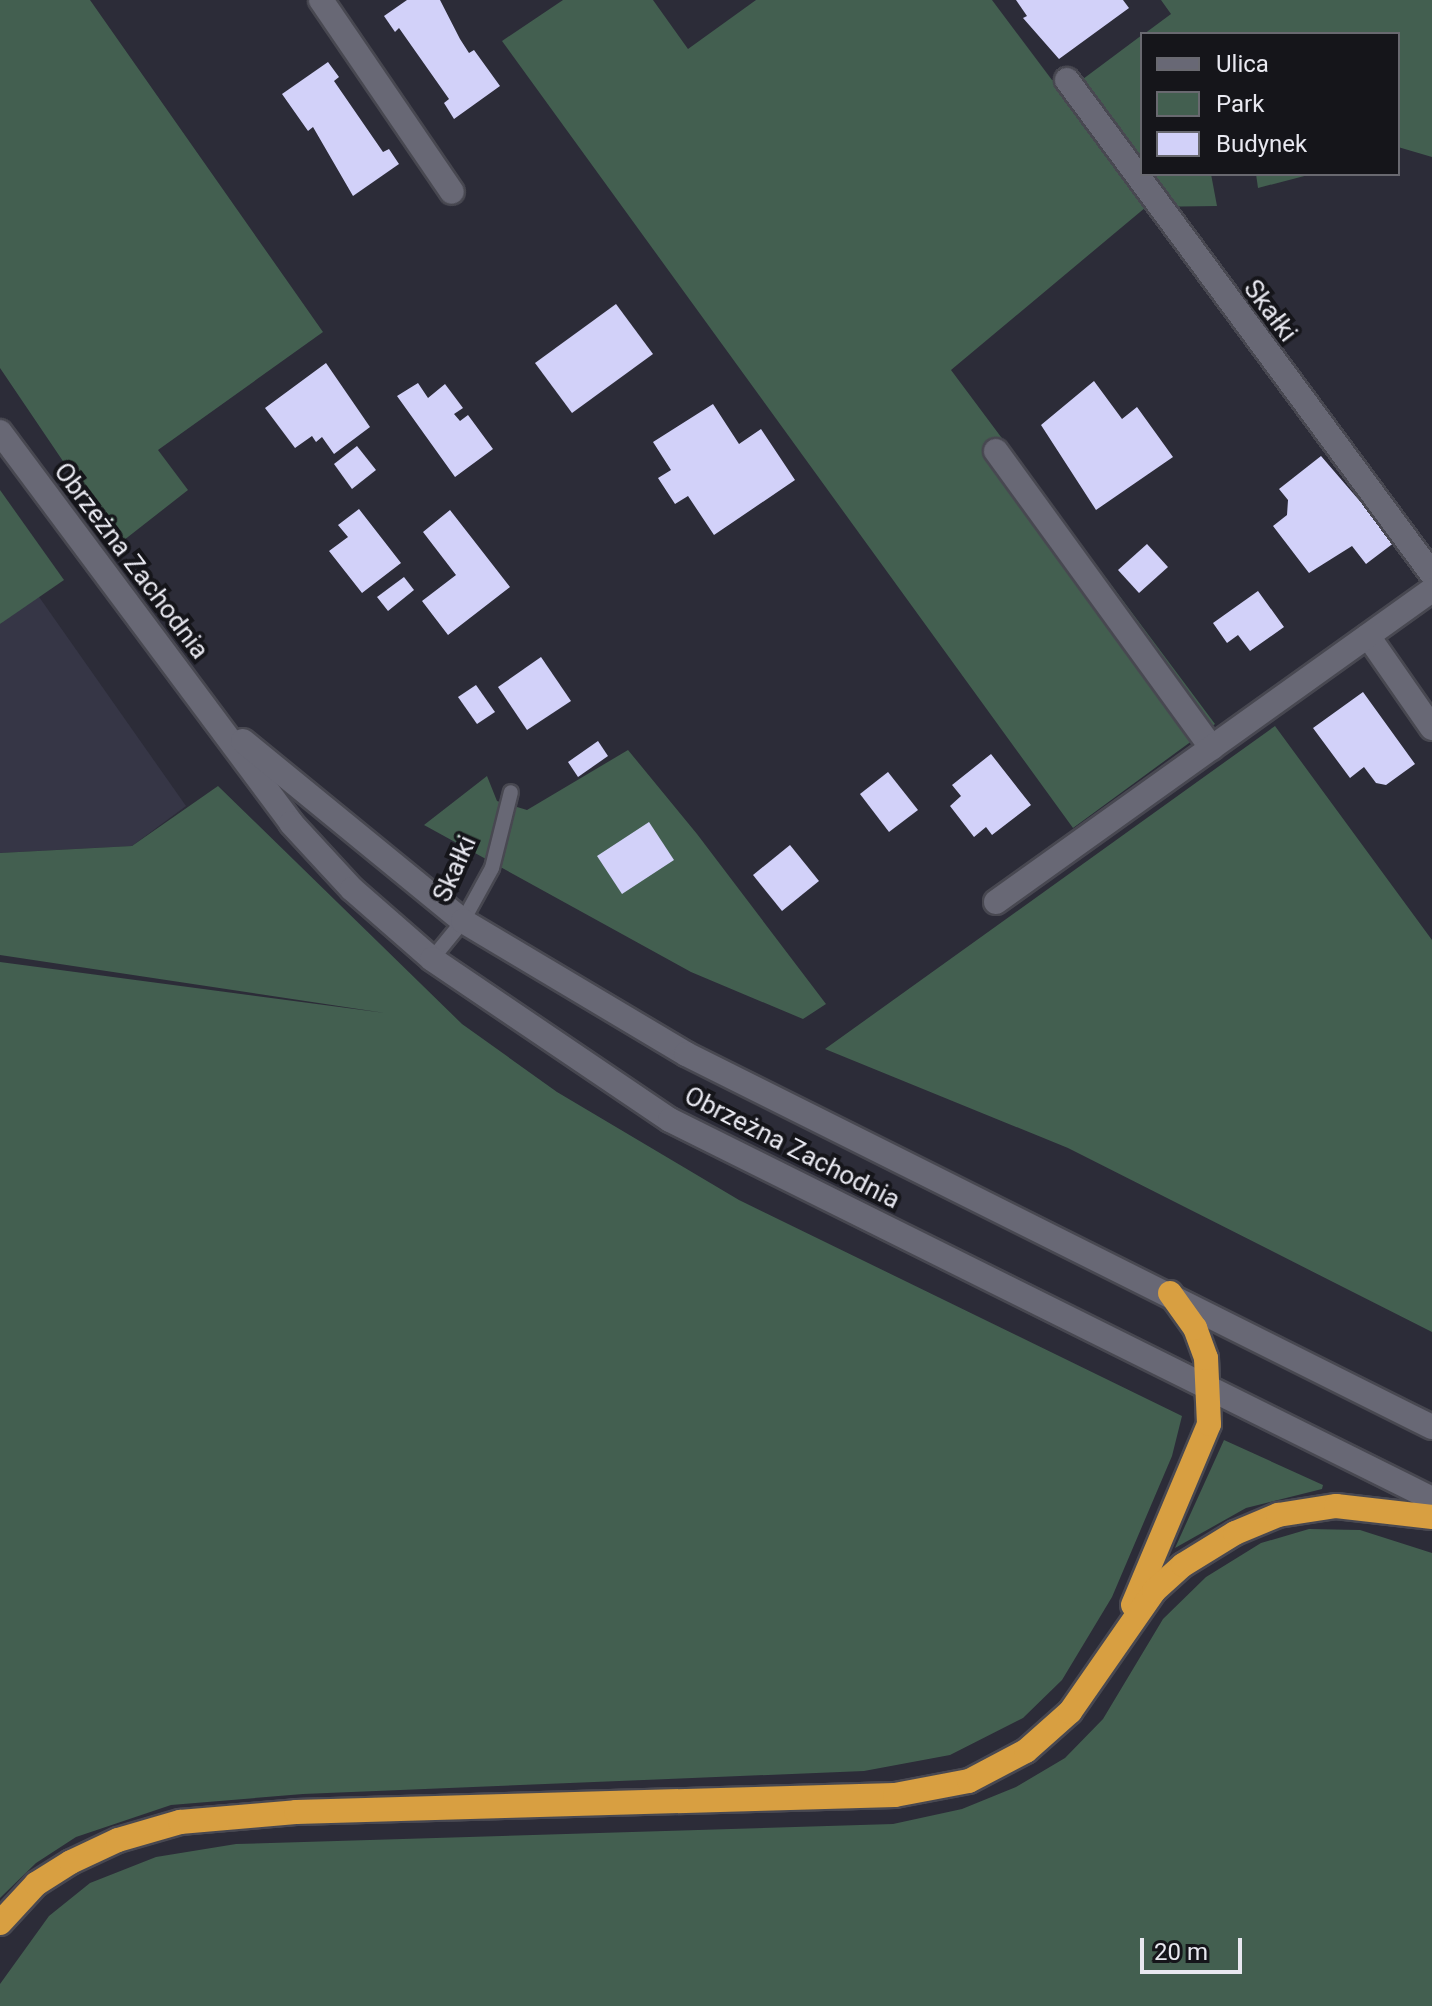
<!DOCTYPE html>
<html>
<head>
<meta charset="utf-8">
<style>
	body { margin:0 }
	#map { position:relative; width:1432px; height:2006px; overflow:hidden; background:#2c2c38; font-family:Roboto,sans-serif }
	div>[style] { position:absolute }
	.built>* { inset:0; background:#363646 }
	.green>* { inset:0; background:#435f50 }
	.building>* { inset:0; background:#d2d1f9 }
	.roads { filter:drop-shadow(2px 0 #484851) drop-shadow(-2px 0 #484851) drop-shadow(0 2px #484851) drop-shadow(0 -2px #484851) }
	.lane>* { height:14px; margin:-7px; padding:0 7px; transform-origin:7px; border-radius:7px; background:#686875 }
	.street>* { height:24px; margin:-12px; padding:0 12px; transform-origin:12px; border-radius:12px; background:#686875 }
	.secondary>* { height:24px; margin:-12px; padding:0 12px; transform-origin:12px; border-radius:12px; background:#686875 }
	.highway>* { height:24px; margin:-12px; padding:0 12px; transform-origin:12px; border-radius:12px; background:#d89f41 }
	span { translate:-50% -50%; white-space:nowrap; text-align:center; line-height:1.15; -webkit-text-stroke:8px #15151a; paint-order:stroke }
	.street-label { font-size:26px; color:#e8e8f0 }
	.legend { position:absolute; left:1140px; top:32px; width:260px; height:144px; box-sizing:border-box; background:#15151a; border:2px solid #696970; margin:0; padding:10px 14px; list-style:none; font-size:24px; color:#e8e8f0 }
	.legend li { display:flex; align-items:center; gap:16px; height:40px }
	.legend b { width:40px; border:2px solid #696970 }
	.scale { position:absolute; left:1140px; top:1938px; width:102px; height:36px; box-sizing:border-box; border:4px solid #e8e8f0; border-top:0; padding-left:10px; font-size:24px; line-height:28px; white-space:nowrap; color:#e8e8f0; -webkit-text-stroke:6px #15151a; paint-order:stroke }
</style>
</head>
<body>
<div id="map">
	<div class="built">
		<div style="clip-path:polygon(37px 594px,186px 806px,132px 846px,0 853px,0 624px)"></div>
	</div>
	<div class="green">
		<div style="clip-path:polygon(0 0,90px 0,323px 332px,158px 450px,188px 490px,119px 544px,0 368px)"></div>
		<div style="clip-path:polygon(563px 0,653px 0,688px 49px,756px 0,992px 0,1052px 80px,1079px 82px,1142px 35px,1142px 174px,1211px 174px,1217px 206px,1146px 207px,951px 370px,1215px 724px,1073px 828px,502px 41px)"></div>
		<div style="clip-path:polygon(1161px 0,1432px 0,1432px 157px,1398px 147px,1398px 34px,1144px 34px,1171px 14px)"></div>
		<div style="clip-path:polygon(1256px 174px,1312px 174px,1258px 188px)"></div>
		<div style="clip-path:polygon(0 490px,64px 580px,0 624px)"></div>
		<div style="clip-path:polygon(1275px 726px,1432px 940px,1432px 1332px,1068px 1148px,825px 1049px)"></div>
		<div style="clip-path:polygon(628px 750px,697px 834px,826px 1004px,803px 1019px,691px 972px,424px 825px,487px 776px,497px 801px,527px 810px)"></div>
		<div style="clip-path:polygon(218px 786px,462px 1024px,557px 1092px,739px 1200px,1182px 1416px,1172px 1456px,1112px 1597px,1062px 1680px,1023px 1718px,950px 1755px,864px 1771px,303px 1794px,171px 1805px,76px 1837px,36px 1863px,0 1898px,0 962px,385px 1013px,0 955px,0 853px,132px 846px)"></div>
		<div style="clip-path:polygon(1224px 1440px,1323px 1485px,1322px 1489px,1246px 1508px,1175px 1548px)"></div>
		<div style="clip-path:polygon(1309px 1529px,1360px 1530px,1432px 1553px,1432px 2006px,0 2006px,0 1984px,49px 1916px,90px 1883px,156px 1857px,236px 1844px,893px 1824px,962px 1809px,1016px 1787px,1065px 1758px,1103px 1719px,1163px 1619px,1206px 1577px,1261px 1543px)"></div>
	</div>
	<div class="building">
		<div style="clip-path:polygon(407px 0,440px 0,460px 39px,469px 53px,474px 50px,500px 86px,454px 119px,444px 103px,449px 99px,399px 28px,395px 32px,384px 16px)"></div>
		<div style="clip-path:polygon(1016px 0,1123px 0,1129px 8px,1059px 59px,1023px 18px,1027px 16px)"></div>
		<div style="clip-path:polygon(328px 62px,339px 77px,334px 81px,383px 152px,389px 149px,399px 164px,353px 196px,313px 127px,308px 131px,282px 94px)"></div>
		<div style="clip-path:polygon(616px 304px,653px 354px,572px 413px,535px 363px)"></div>
		<div style="clip-path:polygon(326px 363px,370px 427px,334px 454px,322px 437px,316px 442px,312px 436px,295px 448px,265px 408px)"></div>
		<div style="clip-path:polygon(1094px 381px,1122px 419px,1137px 407px,1173px 457px,1096px 510px,1041px 425px)"></div>
		<div style="clip-path:polygon(418px 383px,428px 398px,445px 384px,463px 408px,454px 414px,460px 421px,468px 415px,493px 449px,455px 477px,397px 396px)"></div>
		<div style="clip-path:polygon(713px 404px,739px 444px,761px 429px,795px 480px,714px 535px,688px 496px,675px 504px,658px 478px,671px 470px,653px 442px)"></div>
		<div style="clip-path:polygon(357px 446px,376px 470px,352px 489px,334px 464px)"></div>
		<div style="clip-path:polygon(1321px 456px,1395px 542px,1366px 564px,1352px 546px,1309px 573px,1273px 526px,1287px 515px,1288px 500px,1279px 489px)"></div>
		<div style="clip-path:polygon(359px 509px,401px 563px,362px 593px,329px 551px,348px 537px,338px 525px)"></div>
		<div style="clip-path:polygon(450px 510px,510px 587px,448px 635px,422px 601px,456px 575px,423px 532px)"></div>
		<div style="clip-path:polygon(1147px 544px,1168px 567px,1139px 593px,1118px 570px)"></div>
		<div style="clip-path:polygon(404px 577px,414px 590px,388px 611px,377px 597px)"></div>
		<div style="clip-path:polygon(1258px 591px,1284px 627px,1250px 651px,1238px 635px,1227px 643px,1213px 623px)"></div>
		<div style="clip-path:polygon(541px 657px,571px 701px,527px 730px,498px 687px)"></div>
		<div style="clip-path:polygon(476px 685px,495px 712px,477px 724px,458px 697px)"></div>
		<div style="clip-path:polygon(1363px 692px,1415px 764px,1386px 785px,1376px 783px,1364px 767px,1350px 778px,1313px 728px)"></div>
		<div style="clip-path:polygon(598px 741px,608px 756px,578px 777px,568px 762px)"></div>
		<div style="clip-path:polygon(991px 754px,1031px 805px,992px 835px,986px 827px,974px 837px,950px 806px,961px 796px,952px 785px)"></div>
		<div style="clip-path:polygon(888px 772px,918px 810px,889px 832px,860px 794px)"></div>
		<div style="clip-path:polygon(649px 822px,674px 860px,622px 894px,597px 856px)"></div>
		<div style="clip-path:polygon(790px 845px,819px 881px,782px 911px,753px 875px)"></div>
	</div>
	<div class="roads">
		<div class="lane">
			<div style="left:432px;top:959px;width:49px;rotate:-50.8deg"></div>
			<div style="left:463px;top:921px;width:60px;rotate:-61.3deg"></div>
			<div style="left:492px;top:868px;width:78px;rotate:-76deg"></div>
		</div>
		<div class="street">
			<div style="left:321px;top:0;width:232px;rotate:55.7deg"></div>
			<div style="left:1067px;top:80px;width:614px;rotate:53.54deg"></div>
			<div style="left:996px;top:451px;width:367px;rotate:54deg"></div>
			<div style="left:1368px;top:636px;width:112px;rotate:55.2deg"></div>
			<div style="left:996px;top:902px;width:536px;rotate:-35.59deg"></div>
		</div>
		<div class="secondary">
			<div style="left:0;top:432px;width:487px;rotate:53.3deg"></div>
			<div style="left:291px;top:823px;width:90px;rotate:47.3deg"></div>
			<div style="left:352px;top:889px;width:106px;rotate:41.2deg"></div>
			<div style="left:432px;top:959px;width:287px;rotate:34.1deg"></div>
			<div style="left:670px;top:1120px;width:851px;rotate:26.44deg"></div>
			<div style="left:243px;top:741px;width:284px;rotate:39.3deg"></div>
			<div style="left:463px;top:921px;width:260px;rotate:30.8deg"></div>
			<div style="left:686px;top:1054px;width:834px;rotate:26.57deg"></div>
		</div>
		<div class="highway">
			<div style="left:1133px;top:1605px;width:196px;rotate:-67.2deg"></div>
			<div style="left:1209px;top:1424px;width:66px;rotate:-92.6deg"></div>
			<div style="left:1206px;top:1358px;width:32px;rotate:-110deg"></div>
			<div style="left:1195px;top:1328px;width:43px;rotate:-125.5deg"></div>
			<div style="left:0;top:1923px;width:53px;rotate:-47.3deg"></div>
			<div style="left:36px;top:1884px;width:41px;rotate:-32.2deg"></div>
			<div style="left:71px;top:1862px;width:52px;rotate:-25.1deg"></div>
			<div style="left:118px;top:1840px;width:65px;rotate:-16.2deg"></div>
			<div style="left:180px;top:1822px;width:116px;rotate:-4.9deg"></div>
			<div style="left:296px;top:1812px;width:599px;rotate:-1.63deg"></div>
			<div style="left:895px;top:1795px;width:75px;rotate:-10.7deg"></div>
			<div style="left:969px;top:1781px;width:64px;rotate:-27.8deg"></div>
			<div style="left:1026px;top:1751px;width:59px;rotate:-41.6deg"></div>
			<div style="left:1070px;top:1712px;width:147px;rotate:-55.2deg"></div>
			<div style="left:1154px;top:1591px;width:39px;rotate:-42deg"></div>
			<div style="left:1183px;top:1565px;width:61px;rotate:-31.6deg"></div>
			<div style="left:1235px;top:1533px;width:47px;rotate:-22.7deg"></div>
			<div style="left:1278px;top:1515px;width:59px;rotate:-8.8deg"></div>
			<div style="left:1336px;top:1506px;width:97px;rotate:6.5deg"></div>
		</div>
	</div>
	<div class="street-label">
		<span style="left:1270px;top:311px;rotate:53deg">Skałki</span>
		<span style="left:131px;top:561px;rotate:53deg">Obrzeżna Zachodnia</span>
		<span style="left:455px;top:869px;rotate:-66deg">Skałki</span>
		<span style="left:792px;top:1148px;rotate:27deg">Obrzeżna Zachodnia</span>
	</div>
	<ul class="legend">
	<li><b style="height:10px;background:#686875"></b>Ulica</li>
	<li><b style="height:22px;background:#435f50"></b>Park</li>
	<li><b style="height:22px;background:#d2d1f9"></b>Budynek</li>
	</ul>
	<div class="scale">20 m</div>
</div>
</body>
</html>
